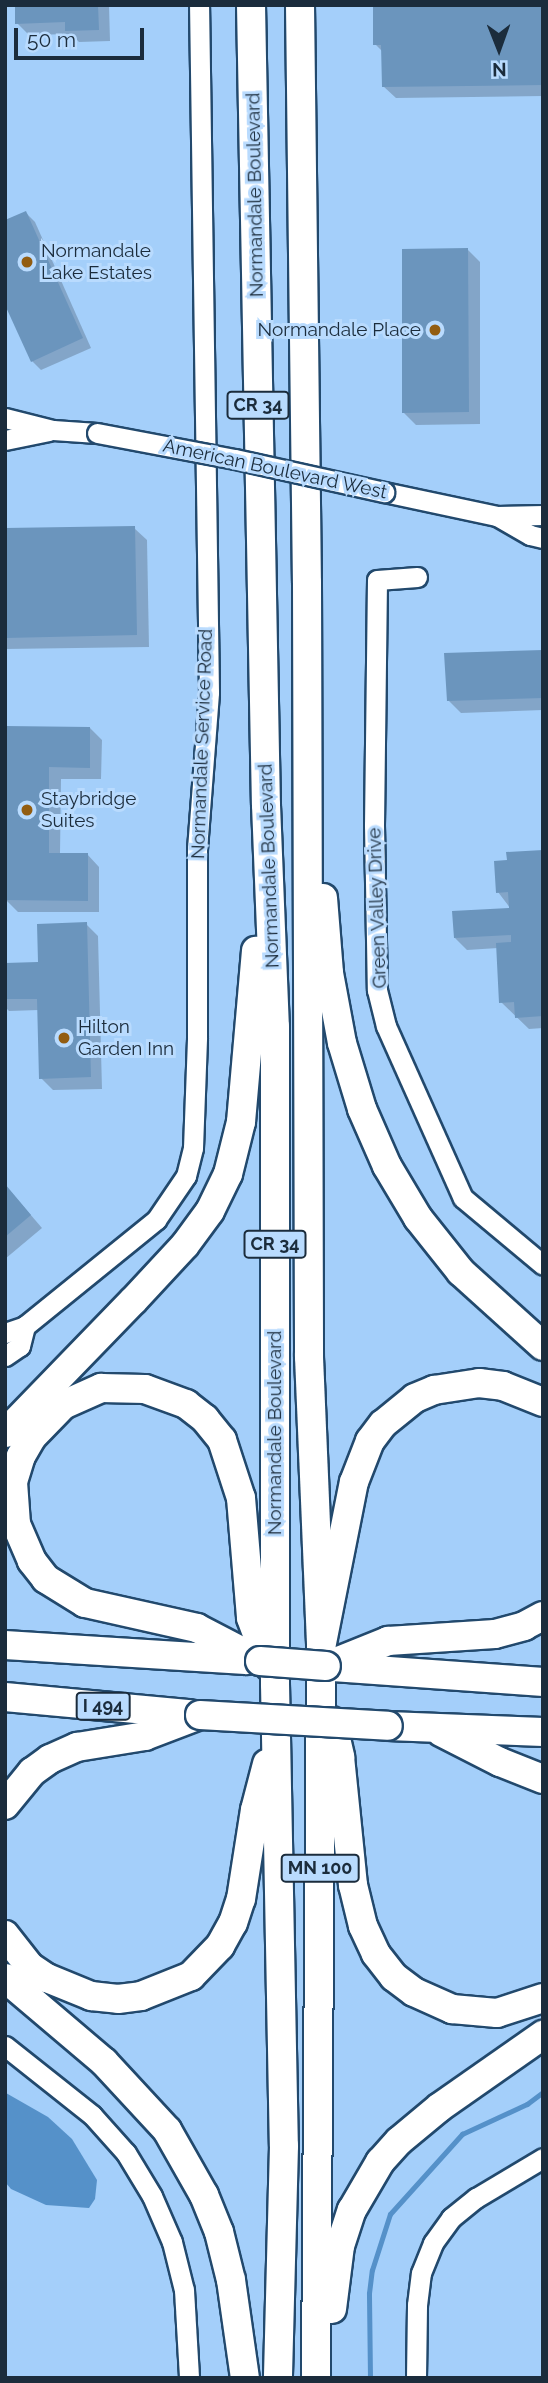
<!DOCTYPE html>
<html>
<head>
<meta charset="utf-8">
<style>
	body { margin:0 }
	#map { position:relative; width:548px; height:2383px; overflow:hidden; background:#a4cffa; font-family:Raleway,sans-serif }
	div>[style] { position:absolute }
	.water>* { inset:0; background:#5591c9 }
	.shadow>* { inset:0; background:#0003 }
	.stream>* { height:5px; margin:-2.5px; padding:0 2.5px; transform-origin:2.5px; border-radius:2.5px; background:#5591c9 }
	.building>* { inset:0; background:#6b95bd }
	.roads { filter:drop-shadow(2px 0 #22496d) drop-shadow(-2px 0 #22496d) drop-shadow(0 2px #22496d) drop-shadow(0 -2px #22496d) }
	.minor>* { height:19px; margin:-9.5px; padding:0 9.5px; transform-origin:9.5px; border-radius:9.5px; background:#fff }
	.highway>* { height:28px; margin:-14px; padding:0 14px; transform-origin:14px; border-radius:14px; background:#fff }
	.bridges { filter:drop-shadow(2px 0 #22496d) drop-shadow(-2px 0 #22496d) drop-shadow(0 2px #22496d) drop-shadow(0 -2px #22496d) }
	.minor-bridge>* { height:19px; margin:-9.5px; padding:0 9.5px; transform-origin:9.5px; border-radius:9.5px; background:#fff }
	.highway-bridge>* { height:28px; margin:-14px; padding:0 14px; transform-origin:14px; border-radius:14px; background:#fff }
	.dots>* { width:19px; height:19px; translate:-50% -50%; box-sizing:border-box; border:4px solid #b9dbfe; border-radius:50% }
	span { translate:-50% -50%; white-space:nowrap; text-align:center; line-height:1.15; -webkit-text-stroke:6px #b9dbfe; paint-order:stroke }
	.shield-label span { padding:2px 5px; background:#b9dbfe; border:2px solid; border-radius:5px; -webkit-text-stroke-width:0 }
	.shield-label { font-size:18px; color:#1b2c3c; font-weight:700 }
	.street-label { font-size:19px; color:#1b2c3c }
	.poi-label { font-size:19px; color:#1b2c3c }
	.left { translate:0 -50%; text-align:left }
	.right { translate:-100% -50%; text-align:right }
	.frame { position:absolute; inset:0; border:7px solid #1b2c3c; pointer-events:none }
	.north { position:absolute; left:464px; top:14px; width:70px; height:70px; -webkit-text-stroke:5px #b9dbfe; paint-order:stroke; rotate:179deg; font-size:19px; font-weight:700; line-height:28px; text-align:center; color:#1b2c3c }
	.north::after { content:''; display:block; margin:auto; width:24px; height:32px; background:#1b2c3c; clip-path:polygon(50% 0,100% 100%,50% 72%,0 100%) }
	.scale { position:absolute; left:14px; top:28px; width:130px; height:32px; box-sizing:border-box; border:4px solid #1b2c3c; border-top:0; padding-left:9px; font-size:21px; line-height:24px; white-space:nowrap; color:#1b2c3c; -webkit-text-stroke:5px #b9dbfe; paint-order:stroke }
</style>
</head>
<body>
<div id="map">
	<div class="water">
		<div style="clip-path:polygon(6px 2093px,48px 2117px,72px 2139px,97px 2180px,95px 2199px,89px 2208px,46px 2205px,11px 2189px,5px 2182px)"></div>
	</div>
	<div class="shadow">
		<div style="clip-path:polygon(16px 5px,109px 5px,110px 41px,79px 42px,71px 34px,29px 35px,17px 23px)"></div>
		<div style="clip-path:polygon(543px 5px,543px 96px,396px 98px,383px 86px,383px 52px,375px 44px)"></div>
		<div style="clip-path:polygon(5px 134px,6px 135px,7px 168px,5px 168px)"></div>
		<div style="clip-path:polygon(26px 213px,35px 222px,91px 348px,41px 370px,32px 361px)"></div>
		<div style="clip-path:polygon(468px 250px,480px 262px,480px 424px,416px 425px,404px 413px)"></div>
		<div style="clip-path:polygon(134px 528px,147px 540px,149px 647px,5px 649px,5px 530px)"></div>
		<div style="clip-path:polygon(543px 651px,543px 710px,461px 713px,449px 701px)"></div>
		<div style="clip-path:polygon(7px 728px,90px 728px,102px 740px,101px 779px,61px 779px,60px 854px,87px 854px,99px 867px,99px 912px,18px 912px,6px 900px)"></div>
		<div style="clip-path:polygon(543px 852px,543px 1028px,529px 1029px,501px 1002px,498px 948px,467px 950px,455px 938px,511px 909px,498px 892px,508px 862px)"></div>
		<div style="clip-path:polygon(86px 924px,98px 936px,102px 1089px,53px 1090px,41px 1078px,39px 1010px,9px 1011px,5px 1007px,5px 965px,40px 964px)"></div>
		<div style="clip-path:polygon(5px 1185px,42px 1228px,5px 1259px)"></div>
	</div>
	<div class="stream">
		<div style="left:370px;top:2378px;width:85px;rotate:-90.7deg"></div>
		<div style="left:369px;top:2293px;width:23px;rotate:-83deg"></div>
		<div style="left:372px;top:2270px;width:59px;rotate:-72.2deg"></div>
		<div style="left:390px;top:2214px;width:108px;rotate:-48deg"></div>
		<div style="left:462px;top:2134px;width:72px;rotate:-24.8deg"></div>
		<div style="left:527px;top:2104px;width:20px;rotate:-37deg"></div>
	</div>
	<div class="building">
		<div style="clip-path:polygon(15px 5px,98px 5px,99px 30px,65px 31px,65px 22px,15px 24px)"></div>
		<div style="clip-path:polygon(373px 5px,543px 5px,543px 85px,382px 87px,381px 45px,373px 45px)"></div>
		<div style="clip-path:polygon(26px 211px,83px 338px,31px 362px,5px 305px,5px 220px)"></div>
		<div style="clip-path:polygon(468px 248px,469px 412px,402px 413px,402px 249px)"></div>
		<div style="clip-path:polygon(135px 526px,137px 635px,5px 638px,5px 528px)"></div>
		<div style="clip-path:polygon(543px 650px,543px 698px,447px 701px,444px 653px)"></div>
		<div style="clip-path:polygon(5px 726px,90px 727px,90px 768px,49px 767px,49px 853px,88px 853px,88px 901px,5px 900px)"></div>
		<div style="clip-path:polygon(543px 850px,543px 1016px,515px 1018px,514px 1002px,499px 1003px,496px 943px,511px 942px,511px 935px,454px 938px,452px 911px,509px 908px,508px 892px,496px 893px,494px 861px,507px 860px,506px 852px)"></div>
		<div style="clip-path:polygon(87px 922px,91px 1077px,39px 1079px,37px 999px,5px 999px,5px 963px,38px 962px,37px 924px)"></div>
		<div style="clip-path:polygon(5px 1184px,31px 1215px,5px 1237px)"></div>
	</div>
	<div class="roads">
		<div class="minor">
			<div style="left:5px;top:418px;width:49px;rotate:14deg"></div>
			<div style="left:53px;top:430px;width:44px;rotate:3.9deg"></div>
			<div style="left:5px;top:440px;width:45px;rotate:-11.6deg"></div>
			<div style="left:384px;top:492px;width:116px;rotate:12deg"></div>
			<div style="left:497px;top:516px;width:46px;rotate:-1.2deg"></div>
			<div style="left:497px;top:516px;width:38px;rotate:30deg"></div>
			<div style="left:530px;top:535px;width:13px;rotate:13deg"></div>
			<div style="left:417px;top:577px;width:40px;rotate:175.7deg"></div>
			<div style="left:377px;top:580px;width:245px;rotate:90.7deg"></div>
			<div style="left:374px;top:825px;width:165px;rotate:89deg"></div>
			<div style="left:377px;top:990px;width:37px;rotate:76deg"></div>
			<div style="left:386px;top:1026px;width:188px;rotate:65.9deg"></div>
			<div style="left:463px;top:1198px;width:104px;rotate:39.9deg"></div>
			<div style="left:5px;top:1333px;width:21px;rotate:-19deg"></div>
			<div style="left:25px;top:1326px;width:169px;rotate:-39deg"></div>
			<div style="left:156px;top:1220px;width:53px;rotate:-55.7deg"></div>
			<div style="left:186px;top:1176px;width:29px;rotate:-76deg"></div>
			<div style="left:193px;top:1148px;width:111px;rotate:-87.9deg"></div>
			<div style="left:197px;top:1037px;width:188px;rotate:-90deg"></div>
			<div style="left:197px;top:849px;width:157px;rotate:-85.6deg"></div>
			<div style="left:209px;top:692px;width:687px;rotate:-90.83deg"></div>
			<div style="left:5px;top:1356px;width:18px;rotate:-34deg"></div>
			<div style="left:20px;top:1346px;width:21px;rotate:-76deg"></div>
			<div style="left:5px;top:2046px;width:111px;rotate:38.4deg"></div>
			<div style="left:92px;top:2115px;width:51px;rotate:48.2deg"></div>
			<div style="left:126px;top:2153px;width:50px;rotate:58.8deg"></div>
			<div style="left:152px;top:2196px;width:50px;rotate:66.5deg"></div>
			<div style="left:172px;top:2242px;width:49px;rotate:76deg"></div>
			<div style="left:184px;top:2290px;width:88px;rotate:86.7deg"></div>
			<div style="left:416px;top:2378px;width:73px;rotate:-89.2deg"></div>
			<div style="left:417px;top:2305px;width:32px;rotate:-83deg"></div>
			<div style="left:421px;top:2273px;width:32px;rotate:-68deg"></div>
			<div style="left:433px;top:2243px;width:31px;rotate:-54deg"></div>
			<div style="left:451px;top:2218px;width:32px;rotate:-39deg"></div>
			<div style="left:476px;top:2198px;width:78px;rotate:-30.8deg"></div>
		</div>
		<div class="highway">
			<div style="left:251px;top:5px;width:800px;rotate:88.93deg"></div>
			<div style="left:266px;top:805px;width:222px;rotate:87.7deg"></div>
			<div style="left:275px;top:1027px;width:657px;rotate:90deg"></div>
			<div style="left:275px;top:1684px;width:462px;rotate:88.9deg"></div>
			<div style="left:284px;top:2146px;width:232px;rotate:91.5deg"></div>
			<div style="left:300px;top:5px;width:578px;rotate:89.31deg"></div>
			<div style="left:307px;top:583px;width:774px;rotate:89.85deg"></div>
			<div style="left:309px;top:1357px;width:291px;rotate:87.6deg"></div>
			<div style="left:323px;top:898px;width:75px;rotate:85.4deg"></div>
			<div style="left:329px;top:973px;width:71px;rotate:79.5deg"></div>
			<div style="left:342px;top:1043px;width:69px;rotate:73.1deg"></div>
			<div style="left:362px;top:1109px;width:62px;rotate:66.3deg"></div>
			<div style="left:387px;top:1166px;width:61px;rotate:59.2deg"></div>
			<div style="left:418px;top:1218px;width:69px;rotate:51.5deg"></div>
			<div style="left:461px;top:1272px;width:110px;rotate:42.1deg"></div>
			<div style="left:5px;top:1433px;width:184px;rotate:-45.9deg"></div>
			<div style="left:133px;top:1301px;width:76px;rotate:-47.1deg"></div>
			<div style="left:185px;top:1245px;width:42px;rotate:-53.7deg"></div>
			<div style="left:210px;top:1211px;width:41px;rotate:-64.1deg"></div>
			<div style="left:228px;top:1174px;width:54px;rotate:-76deg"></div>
			<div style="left:241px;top:1122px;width:172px;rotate:-85deg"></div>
			<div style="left:5px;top:1645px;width:241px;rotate:3.6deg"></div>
			<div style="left:260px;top:1661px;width:71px;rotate:-152.4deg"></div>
			<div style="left:197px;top:1628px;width:115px;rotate:-167.4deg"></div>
			<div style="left:85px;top:1603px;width:46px;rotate:-148.4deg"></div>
			<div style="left:46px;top:1579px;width:23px;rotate:-128deg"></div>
			<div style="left:32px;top:1561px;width:40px;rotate:-113.4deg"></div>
			<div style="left:16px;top:1524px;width:42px;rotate:-94.1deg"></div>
			<div style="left:13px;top:1482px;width:27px;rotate:-73deg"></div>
			<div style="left:21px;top:1456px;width:22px;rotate:-60deg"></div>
			<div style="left:32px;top:1437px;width:45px;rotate:-45.9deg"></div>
			<div style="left:63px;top:1405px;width:42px;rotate:-24.1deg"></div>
			<div style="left:101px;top:1388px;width:44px;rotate:1.3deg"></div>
			<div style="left:145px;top:1389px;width:44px;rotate:20.1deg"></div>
			<div style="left:186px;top:1404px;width:24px;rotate:38deg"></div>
			<div style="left:205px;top:1419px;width:27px;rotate:51deg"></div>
			<div style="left:222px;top:1440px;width:61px;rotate:71.9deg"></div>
			<div style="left:241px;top:1498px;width:120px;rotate:85.2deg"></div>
			<div style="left:251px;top:1618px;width:51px;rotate:69.4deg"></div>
			<div style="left:326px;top:1666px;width:67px;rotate:-22deg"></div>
			<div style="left:388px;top:1641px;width:107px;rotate:-3.7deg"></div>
			<div style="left:495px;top:1634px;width:30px;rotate:-15deg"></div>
			<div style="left:524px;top:1626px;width:21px;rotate:-28deg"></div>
			<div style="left:333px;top:1667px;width:211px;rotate:4.1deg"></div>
			<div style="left:5px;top:1697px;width:186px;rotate:5.3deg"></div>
			<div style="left:332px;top:1721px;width:37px;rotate:77deg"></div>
			<div style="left:340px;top:1757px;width:129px;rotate:84.2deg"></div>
			<div style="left:353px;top:1885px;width:42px;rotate:76.3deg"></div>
			<div style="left:363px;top:1926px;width:31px;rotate:65deg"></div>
			<div style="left:376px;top:1954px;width:29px;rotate:52deg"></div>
			<div style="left:394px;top:1977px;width:25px;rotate:37deg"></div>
			<div style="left:414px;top:1992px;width:42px;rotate:24.1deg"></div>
			<div style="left:452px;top:2009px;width:45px;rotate:5.1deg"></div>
			<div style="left:497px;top:2013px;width:48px;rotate:-18.1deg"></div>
			<div style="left:388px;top:1726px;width:155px;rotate:2.2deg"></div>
			<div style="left:441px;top:1732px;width:66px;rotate:27deg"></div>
			<div style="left:500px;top:1762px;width:46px;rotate:21.6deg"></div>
			<div style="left:5px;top:1805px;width:43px;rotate:-50.7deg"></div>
			<div style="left:32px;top:1772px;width:22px;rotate:-36deg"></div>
			<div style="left:50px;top:1759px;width:30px;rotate:-24deg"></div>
			<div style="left:77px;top:1747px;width:69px;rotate:-9.2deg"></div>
			<div style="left:145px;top:1736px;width:59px;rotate:-20.9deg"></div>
			<div style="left:5px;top:1935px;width:39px;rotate:52deg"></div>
			<div style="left:29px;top:1966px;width:22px;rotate:34deg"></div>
			<div style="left:47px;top:1978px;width:48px;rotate:22.2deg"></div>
			<div style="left:91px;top:1996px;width:27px;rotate:6deg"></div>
			<div style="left:118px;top:1999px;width:23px;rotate:-7deg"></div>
			<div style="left:141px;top:1996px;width:54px;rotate:-21.8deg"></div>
			<div style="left:191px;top:1976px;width:42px;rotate:-46deg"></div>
			<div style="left:220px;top:1946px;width:26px;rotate:-61deg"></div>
			<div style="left:233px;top:1923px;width:25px;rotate:-72deg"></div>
			<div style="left:241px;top:1899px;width:90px;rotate:-81.1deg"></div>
			<div style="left:255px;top:1810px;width:48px;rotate:-75.4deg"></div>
			<div style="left:5px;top:1978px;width:130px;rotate:40.3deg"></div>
			<div style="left:104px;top:2062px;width:93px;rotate:47.2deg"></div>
			<div style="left:167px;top:2130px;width:75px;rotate:60.4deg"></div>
			<div style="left:204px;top:2195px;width:40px;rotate:68deg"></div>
			<div style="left:219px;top:2232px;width:49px;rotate:76deg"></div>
			<div style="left:231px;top:2280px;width:99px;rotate:81.9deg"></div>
			<div style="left:332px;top:2309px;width:64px;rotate:-82.8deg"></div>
			<div style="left:340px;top:2246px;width:38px;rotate:-72deg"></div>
			<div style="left:352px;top:2210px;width:56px;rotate:-59.7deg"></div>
			<div style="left:380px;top:2162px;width:28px;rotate:-48deg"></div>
			<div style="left:399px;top:2141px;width:53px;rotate:-39.7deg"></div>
			<div style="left:440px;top:2107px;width:126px;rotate:-35deg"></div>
			<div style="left:316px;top:2378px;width:730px;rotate:-89.61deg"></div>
			<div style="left:321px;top:1648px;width:169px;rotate:-78.8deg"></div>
			<div style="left:354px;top:1482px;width:44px;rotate:-68.7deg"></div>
			<div style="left:370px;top:1441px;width:21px;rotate:-53deg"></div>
			<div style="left:383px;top:1424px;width:41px;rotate:-39.1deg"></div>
			<div style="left:415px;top:1398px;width:21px;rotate:-23deg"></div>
			<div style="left:434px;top:1390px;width:46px;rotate:-8.8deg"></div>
			<div style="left:479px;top:1383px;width:24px;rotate:7deg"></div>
			<div style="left:503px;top:1386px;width:43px;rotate:21.8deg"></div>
		</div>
	</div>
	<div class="bridges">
		<div class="minor-bridge">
			<div style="left:97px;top:433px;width:140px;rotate:10.7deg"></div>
			<div style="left:235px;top:459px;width:153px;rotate:12.5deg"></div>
		</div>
		<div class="highway-bridge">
			<div style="left:260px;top:1661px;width:66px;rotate:4.3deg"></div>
			<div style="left:200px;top:1715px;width:188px;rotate:3.3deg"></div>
		</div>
	</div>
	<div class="dots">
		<div style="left:27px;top:262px;background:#925d12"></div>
		<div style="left:435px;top:330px;background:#925d12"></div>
		<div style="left:27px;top:810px;background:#925d12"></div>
		<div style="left:64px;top:1038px;background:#925d12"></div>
	</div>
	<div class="shield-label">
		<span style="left:258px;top:405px">CR 34</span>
		<span style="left:275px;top:1244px">CR 34</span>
		<span style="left:103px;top:1706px">I 494</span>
		<span style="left:320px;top:1868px">MN 100</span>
	</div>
	<div class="street-label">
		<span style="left:255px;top:195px;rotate:-91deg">Normandale Boulevard</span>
		<span style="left:275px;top:469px;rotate:12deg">American Boulevard West</span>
		<span style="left:202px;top:744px;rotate:-88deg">Normandale Service Road</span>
		<span style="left:269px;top:866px;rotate:-92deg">Normandale Boulevard</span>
		<span style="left:377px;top:908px;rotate:-92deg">Green Valley Drive</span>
		<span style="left:275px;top:1433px;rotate:-90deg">Normandale Boulevard</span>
	</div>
	<div class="poi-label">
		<span class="left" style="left:41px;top:262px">Normandale<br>Lake Estates</span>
		<span class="right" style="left:421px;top:330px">Normandale Place</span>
		<span class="left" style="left:41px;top:810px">Staybridge<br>Suites</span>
		<span class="left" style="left:78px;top:1038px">Hilton<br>Garden Inn</span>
	</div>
	<div class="frame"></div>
	<div class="north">N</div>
	<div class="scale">50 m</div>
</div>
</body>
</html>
